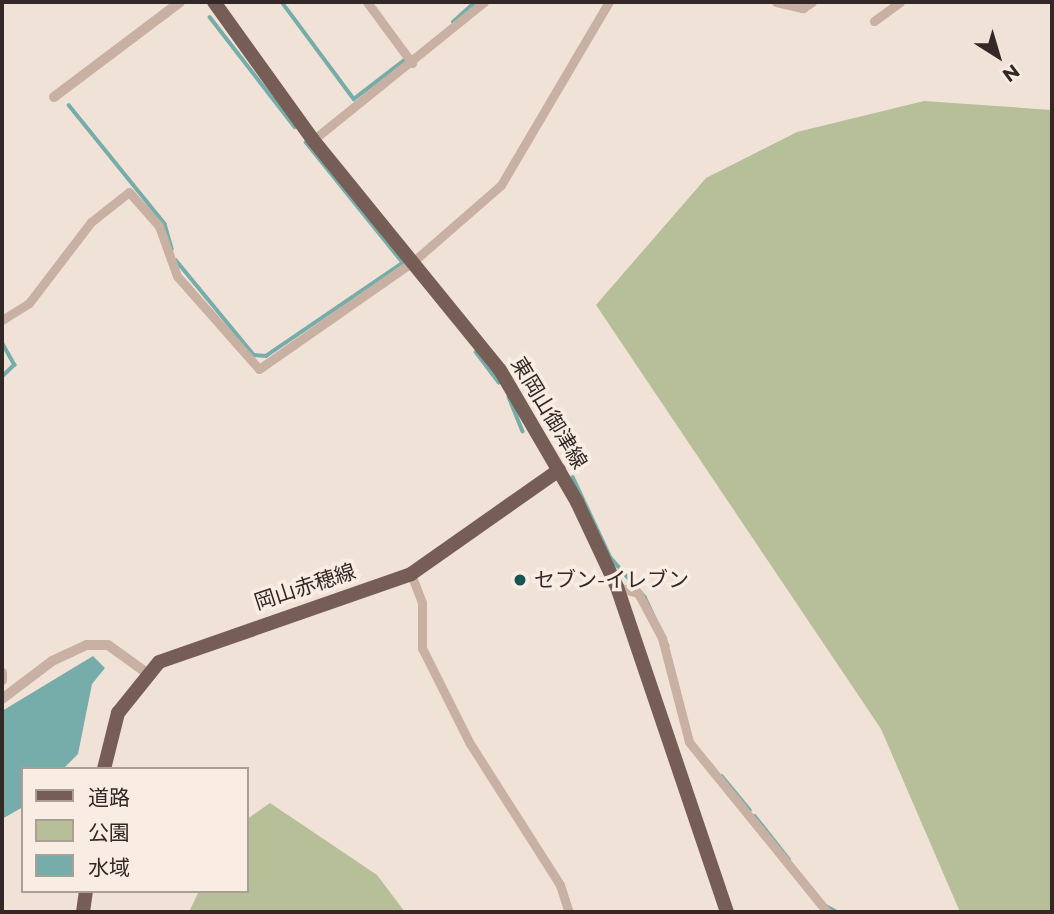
<!DOCTYPE html>
<html>
<head>
<meta charset="utf-8">
<style>
	body { margin:0 }
	#map { position:relative; width:1054px; height:914px; overflow:hidden; background:#f1e2d7; font-family:Montserrat,"Noto Sans JP",sans-serif }
	div>[style] { position:absolute }
	.green>* { inset:0; background:#b6bf98 }
	.water>* { inset:0; background:#76adaa }
	.stream>* { height:3.5px; margin:-1.75px; padding:0 1.75px; transform-origin:1.75px; border-radius:1.75px; background:#76adaa }
	.minor>* { height:9px; margin:-4.5px; padding:0 4.5px; transform-origin:4.5px; border-radius:4.5px; background:#c8b0a3 }
	.tertiary>* { height:10px; margin:-5px; padding:0 5px; transform-origin:5px; border-radius:5px; background:#c8b0a3 }
	.primary>* { height:14px; margin:-7px; padding:0 7px; transform-origin:7px; border-radius:7px; background:#765d56 }
	.dots>* { width:19px; height:19px; translate:-50% -50%; box-sizing:border-box; border:4px solid #f9ece3; border-radius:50% }
	span { translate:-50% -50%; white-space:nowrap; text-align:center; line-height:1.15; -webkit-text-stroke:7px #f9ece3; paint-order:stroke }
	.street-label { font-size:21px; color:#332825 }
	.poi-label { font-size:21px; color:#332825 }
	.left { translate:0 -50%; text-align:left }
	.frame { position:absolute; inset:0; border:4px solid #332825; pointer-events:none }
	.legend { position:absolute; left:21px; top:767px; width:228px; height:126px; box-sizing:border-box; background:#f9ece3; border:2px solid #aa9e97; margin:0; padding:9px 12px; list-style:none; font-size:21px; color:#332825 }
	.legend li { display:flex; align-items:center; gap:14px; height:35px }
	.legend b { width:35px; border:2px solid #aa9e97 }
	.north { position:absolute; left:963px; top:21px; width:70px; height:70px; -webkit-text-stroke:5px #f9ece3; paint-order:stroke; rotate:143deg; font-size:19px; font-weight:700; line-height:28px; text-align:center; color:#332825 }
	.north::after { content:''; display:block; margin:auto; width:24px; height:32px; background:#332825; clip-path:polygon(50% 0,100% 100%,50% 72%,0 100%) }
</style>
</head>
<body>
<div id="map">
	<div class="green">
		<div style="clip-path:polygon(924px 101px,1052px 110px,1052px 912px,960px 912px,881px 729px,596px 305px,706px 178px,797px 132px)"></div>
		<div style="clip-path:polygon(270px 803px,377px 875px,405px 912px,189px 912px,199px 891px,247px 891px,247px 819px)"></div>
	</div>
	<div class="water">
		<div style="clip-path:polygon(93px 656px,105px 668px,92px 684px,78px 754px,63px 769px,23px 769px,23px 807px,2px 819px,2px 711px)"></div>
	</div>
	<div class="stream">
		<div style="left:282px;top:2px;width:121px;rotate:53.4deg"></div>
		<div style="left:354px;top:99px;width:66px;rotate:-37.6deg"></div>
		<div style="left:210px;top:17px;width:139px;rotate:52.3deg"></div>
		<div style="left:453px;top:22px;width:30px;rotate:-42deg"></div>
		<div style="left:69px;top:105px;width:153px;rotate:51.1deg"></div>
		<div style="left:165px;top:224px;width:26px;rotate:74deg"></div>
		<div style="left:306px;top:142px;width:151px;rotate:51.2deg"></div>
		<div style="left:176px;top:260px;width:123px;rotate:50.6deg"></div>
		<div style="left:254px;top:355px;width:12px;rotate:5deg"></div>
		<div style="left:266px;top:356px;width:167px;rotate:-34.3deg"></div>
		<div style="left:2px;top:342px;width:26px;rotate:61deg"></div>
		<div style="left:15px;top:365px;width:18px;rotate:137deg"></div>
		<div style="left:476px;top:352px;width:38px;rotate:53deg"></div>
		<div style="left:509px;top:397px;width:37px;rotate:68deg"></div>
		<div style="left:573px;top:477px;width:89px;rotate:64.9deg"></div>
		<div style="left:611px;top:558px;width:52px;rotate:48.9deg"></div>
		<div style="left:645px;top:597px;width:54px;rotate:64.9deg"></div>
		<div style="left:722px;top:776px;width:44px;rotate:50.5deg"></div>
		<div style="left:755px;top:816px;width:55px;rotate:51.7deg"></div>
		<div style="left:826px;top:906px;width:13px;rotate:29deg"></div>
	</div>
	<div class="minor">
		<div style="left:367px;top:2px;width:76px;rotate:53.6deg"></div>
		<div style="left:776px;top:2px;width:28px;rotate:13deg"></div>
		<div style="left:803px;top:8px;width:11px;rotate:-34deg"></div>
		<div style="left:874px;top:21px;width:32px;rotate:-36deg"></div>
		<div style="left:313px;top:140px;width:220px;rotate:-38.9deg"></div>
		<div style="left:2px;top:320px;width:32px;rotate:-32deg"></div>
		<div style="left:29px;top:303px;width:102px;rotate:-52.6deg"></div>
		<div style="left:91px;top:222px;width:48px;rotate:-38.3deg"></div>
		<div style="left:129px;top:192px;width:45px;rotate:48.6deg"></div>
		<div style="left:159px;top:226px;width:53px;rotate:70.2deg"></div>
		<div style="left:177px;top:276px;width:124px;rotate:48.6deg"></div>
		<div style="left:259px;top:369px;width:190px;rotate:-34.9deg"></div>
		<div style="left:415px;top:260px;width:114px;rotate:-41.1deg"></div>
		<div style="left:501px;top:185px;width:212px;rotate:-59.5deg"></div>
		<div style="left:411px;top:574px;width:31px;rotate:69deg"></div>
		<div style="left:422px;top:603px;width:45px;rotate:90deg"></div>
		<div style="left:422px;top:648px;width:105px;rotate:63.4deg"></div>
		<div style="left:469px;top:742px;width:169px;rotate:57.5deg"></div>
		<div style="left:560px;top:885px;width:28px;rotate:72deg"></div>
		<div style="left:617px;top:587px;width:22px;rotate:16deg"></div>
		<div style="left:638px;top:593px;width:51px;rotate:61.9deg"></div>
		<div style="left:662px;top:638px;width:107px;rotate:75.4deg"></div>
		<div style="left:689px;top:742px;width:219px;rotate:50.9deg"></div>
		<div style="left:2px;top:672px;width:8px;rotate:90deg"></div>
	</div>
	<div class="tertiary">
		<div style="left:54px;top:97px;width:158px;rotate:-37deg"></div>
		<div style="left:2px;top:699px;width:63px;rotate:-37.2deg"></div>
		<div style="left:52px;top:661px;width:38px;rotate:-25deg"></div>
		<div style="left:87px;top:645px;width:21px"></div>
		<div style="left:108px;top:645px;width:48px;rotate:35.7deg"></div>
	</div>
	<div class="primary">
		<div style="left:214px;top:2px;width:170px;rotate:54.3deg"></div>
		<div style="left:313px;top:140px;width:296px;rotate:50.9deg"></div>
		<div style="left:500px;top:370px;width:153px;rotate:59.7deg"></div>
		<div style="left:577px;top:502px;width:94px;rotate:64.8deg"></div>
		<div style="left:617px;top:587px;width:343px;rotate:71.3deg"></div>
		<div style="left:104px;top:769px;width:58px;rotate:-76deg"></div>
		<div style="left:118px;top:713px;width:65px;rotate:-51.2deg"></div>
		<div style="left:159px;top:662px;width:267px;rotate:-19.2deg"></div>
		<div style="left:411px;top:574px;width:181px;rotate:-35.1deg"></div>
		<div style="left:83px;top:912px;width:21px;rotate:-82deg"></div>
	</div>
	<div class="dots">
		<div style="left:520px;top:580px;background:#1b5452"></div>
	</div>
	<div class="street-label">
		<span style="left:549px;top:413px;rotate:59deg">東岡山御津線</span>
		<span style="left:305px;top:587px;rotate:-18deg">岡山赤穂線</span>
	</div>
	<div class="poi-label">
		<span class="left" style="left:534px;top:580px">セブン-イレブン</span>
	</div>
	<div class="frame"></div>
	<ul class="legend">
	<li><b style="height:9px;background:#765d56"></b>道路</li>
	<li><b style="height:19px;background:#b6bf98"></b>公園</li>
	<li><b style="height:19px;background:#76adaa"></b>水域</li>
	</ul>
	<div class="north">N</div>
</div>
</body>
</html>
